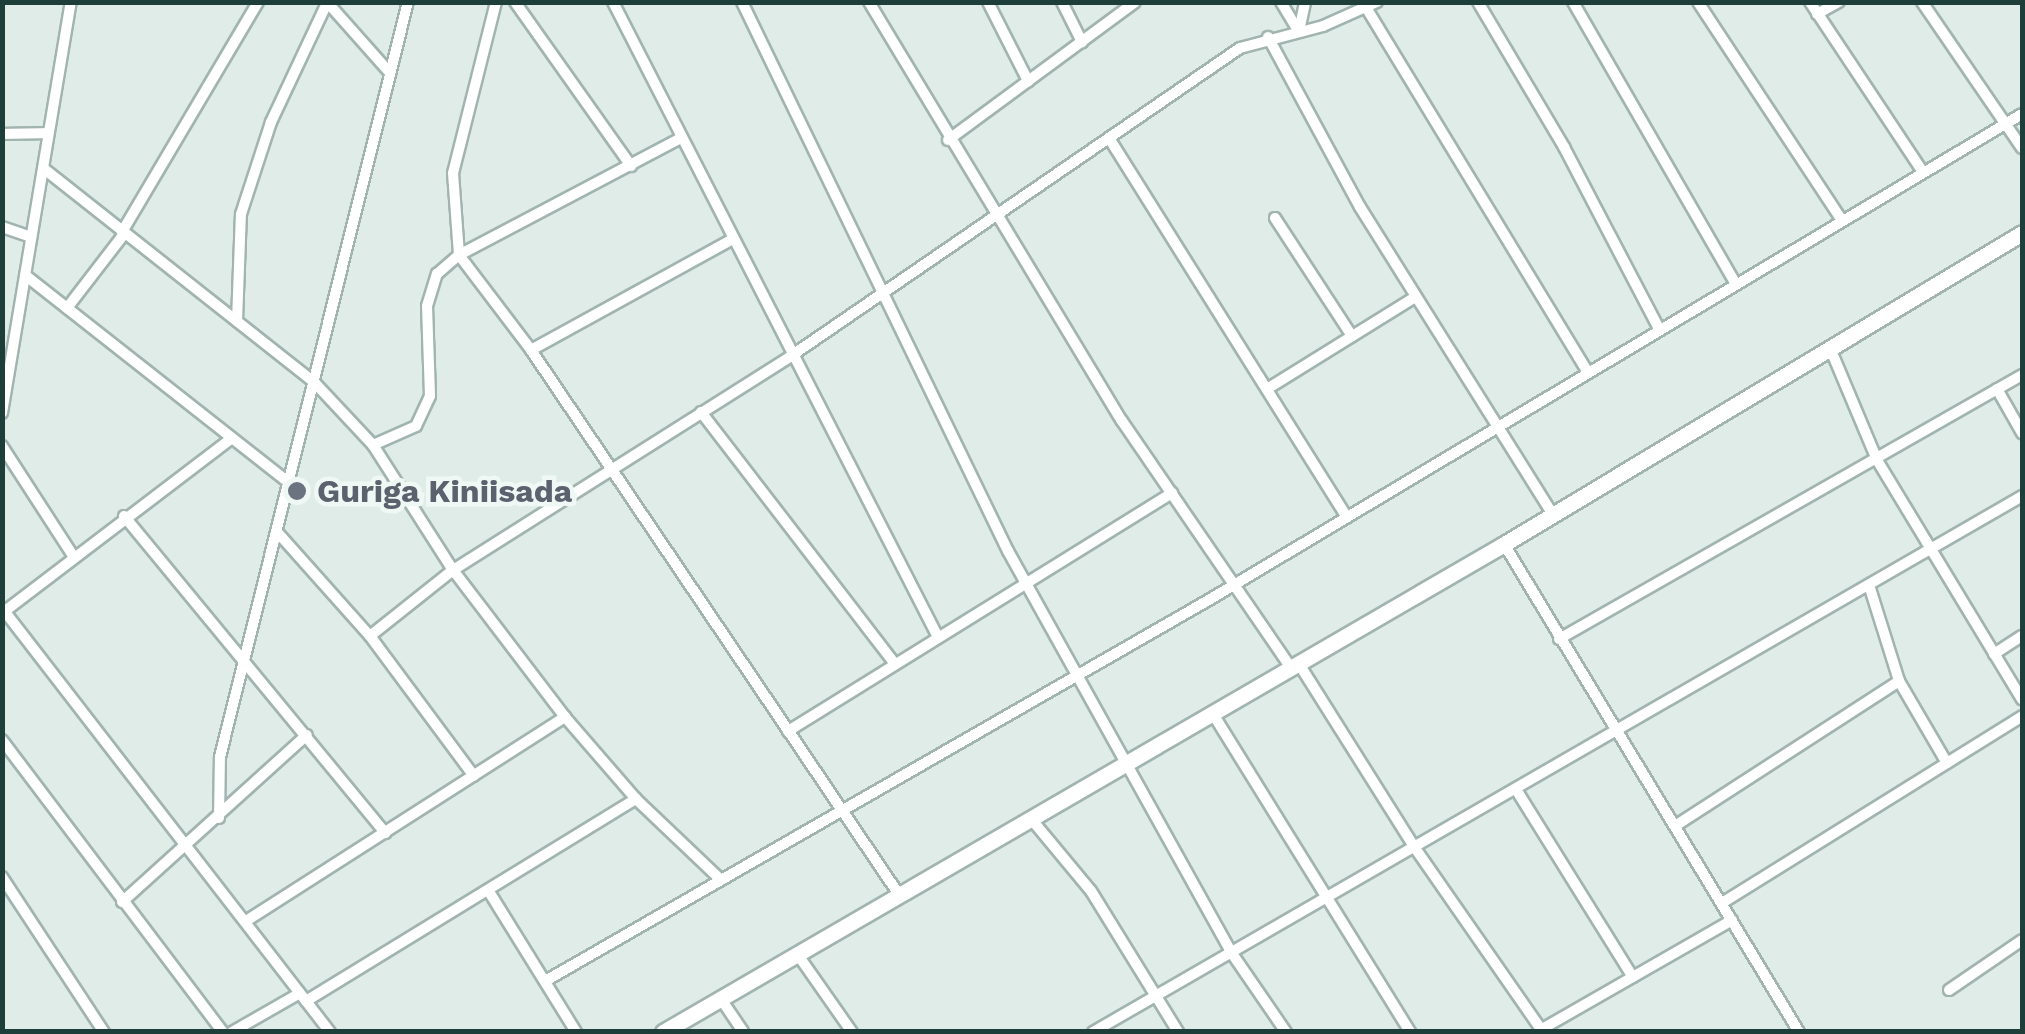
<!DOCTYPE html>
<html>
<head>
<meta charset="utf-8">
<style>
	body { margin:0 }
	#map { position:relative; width:2025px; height:1034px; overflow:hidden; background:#dfece8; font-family:"Work Sans",sans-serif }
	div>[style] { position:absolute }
	.roads { filter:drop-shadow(2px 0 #a1b4b0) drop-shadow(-2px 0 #a1b4b0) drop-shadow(0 2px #a1b4b0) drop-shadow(0 -2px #a1b4b0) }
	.street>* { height:10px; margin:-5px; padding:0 5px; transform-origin:5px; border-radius:5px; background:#fff }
	.secondary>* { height:15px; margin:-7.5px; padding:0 7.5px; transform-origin:7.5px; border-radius:7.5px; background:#fff }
	.dots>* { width:28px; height:28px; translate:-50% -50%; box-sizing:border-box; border:5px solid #eff8f5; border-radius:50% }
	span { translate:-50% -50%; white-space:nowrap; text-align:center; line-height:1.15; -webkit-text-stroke:9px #eff8f5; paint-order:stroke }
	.worship-label { font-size:32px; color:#5b616d; font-weight:700 }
	.left { translate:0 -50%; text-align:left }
	.frame { position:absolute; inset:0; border:5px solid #1e3e39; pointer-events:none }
</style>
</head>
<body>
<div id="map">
	<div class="roads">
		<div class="street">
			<div style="left:327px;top:2px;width:95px;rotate:48.4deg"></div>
			<div style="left:496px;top:2px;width:176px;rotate:104.1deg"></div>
			<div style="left:453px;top:173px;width:82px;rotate:85.8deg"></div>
			<div style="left:459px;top:255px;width:119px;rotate:52.8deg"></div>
			<div style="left:531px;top:350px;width:659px;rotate:55.95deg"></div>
			<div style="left:515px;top:2px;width:201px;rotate:54.7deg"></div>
			<div style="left:613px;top:2px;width:713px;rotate:62.9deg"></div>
			<div style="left:742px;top:2px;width:610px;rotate:64.15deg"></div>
			<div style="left:1008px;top:551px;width:459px;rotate:60.9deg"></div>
			<div style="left:1231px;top:952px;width:97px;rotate:55.5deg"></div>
			<div style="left:869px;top:2px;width:489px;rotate:58.9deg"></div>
			<div style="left:1122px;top:421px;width:299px;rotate:55.6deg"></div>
			<div style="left:988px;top:2px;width:89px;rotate:63.1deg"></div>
			<div style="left:1062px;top:2px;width:45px;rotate:63.4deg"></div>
			<div style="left:1281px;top:2px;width:35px;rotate:59deg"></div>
			<div style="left:1478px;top:2px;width:169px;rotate:59.3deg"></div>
			<div style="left:1564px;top:147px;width:205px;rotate:62.4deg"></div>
			<div style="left:1573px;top:2px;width:324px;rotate:60deg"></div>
			<div style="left:1698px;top:2px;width:261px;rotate:56.6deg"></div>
			<div style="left:1810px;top:2px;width:204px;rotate:56.4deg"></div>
			<div style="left:1922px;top:2px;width:177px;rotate:55.6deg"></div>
			<div style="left:1367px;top:9px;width:425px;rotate:58.7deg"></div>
			<div style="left:1817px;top:14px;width:25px;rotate:-29deg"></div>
			<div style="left:1299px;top:31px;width:30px;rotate:-78deg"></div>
			<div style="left:1268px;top:37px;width:193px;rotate:61.6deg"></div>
			<div style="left:1360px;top:207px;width:361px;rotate:57.9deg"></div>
			<div style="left:2px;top:134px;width:46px;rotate:-1.2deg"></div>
			<div style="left:1109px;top:138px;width:448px;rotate:57.9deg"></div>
			<div style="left:948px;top:140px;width:232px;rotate:-36.4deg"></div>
			<div style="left:43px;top:168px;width:347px;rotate:38.3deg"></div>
			<div style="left:315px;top:383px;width:85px;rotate:46.9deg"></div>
			<div style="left:373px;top:445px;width:148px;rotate:57.4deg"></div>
			<div style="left:453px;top:570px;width:185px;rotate:52.7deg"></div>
			<div style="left:565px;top:717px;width:108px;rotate:49.1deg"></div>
			<div style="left:636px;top:799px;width:117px;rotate:43.6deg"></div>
			<div style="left:1275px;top:218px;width:141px;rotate:56.9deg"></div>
			<div style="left:2px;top:227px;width:31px;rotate:19deg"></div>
			<div style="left:122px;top:232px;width:267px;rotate:-59.4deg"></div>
			<div style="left:25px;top:275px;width:340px;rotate:38.2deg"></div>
			<div style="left:67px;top:308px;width:93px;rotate:-52.4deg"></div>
			<div style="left:237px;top:321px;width:107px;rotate:-87.9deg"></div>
			<div style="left:241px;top:214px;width:97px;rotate:-71.9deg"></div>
			<div style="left:271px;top:122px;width:132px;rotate:-64.8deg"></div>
			<div style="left:1830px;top:348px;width:121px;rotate:67.2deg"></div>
			<div style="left:1877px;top:460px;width:280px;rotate:58.8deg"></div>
			<div style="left:531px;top:350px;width:228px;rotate:-28.8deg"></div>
			<div style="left:1267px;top:389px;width:173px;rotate:-31.8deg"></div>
			<div style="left:1997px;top:389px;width:51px;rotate:60.4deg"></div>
			<div style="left:701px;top:412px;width:318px;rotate:52.4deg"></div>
			<div style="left:2px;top:413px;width:417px;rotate:-80.5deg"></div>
			<div style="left:373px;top:445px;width:47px;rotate:-23.8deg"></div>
			<div style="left:416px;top:426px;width:33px;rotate:-65deg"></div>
			<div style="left:430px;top:396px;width:90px;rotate:-91.9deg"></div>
			<div style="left:427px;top:306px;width:34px;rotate:-73deg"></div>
			<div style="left:437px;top:274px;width:29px;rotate:-41deg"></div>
			<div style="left:459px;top:255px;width:249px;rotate:-27.8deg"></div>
			<div style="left:2px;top:446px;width:129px;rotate:57.1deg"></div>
			<div style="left:124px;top:516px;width:411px;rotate:50.5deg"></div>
			<div style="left:279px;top:534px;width:137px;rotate:48.3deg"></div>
			<div style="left:370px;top:636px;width:174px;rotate:53.4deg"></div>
			<div style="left:1504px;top:544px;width:570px;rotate:58.85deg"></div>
			<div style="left:1869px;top:585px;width:101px;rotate:72.6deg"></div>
			<div style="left:1899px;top:681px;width:95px;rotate:59.7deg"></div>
			<div style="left:2px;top:608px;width:536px;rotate:52.28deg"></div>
			<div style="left:5px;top:611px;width:285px;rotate:-37.3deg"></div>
			<div style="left:370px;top:636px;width:106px;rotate:-38.5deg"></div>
			<div style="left:453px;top:570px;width:400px;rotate:-32.3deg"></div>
			<div style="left:791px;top:356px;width:544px;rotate:-34.45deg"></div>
			<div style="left:1240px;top:48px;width:86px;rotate:-14.8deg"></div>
			<div style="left:1323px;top:26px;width:59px;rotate:-24deg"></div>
			<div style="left:1559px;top:639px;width:533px;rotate:-29.69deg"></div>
			<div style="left:1994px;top:654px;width:33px;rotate:-33deg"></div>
			<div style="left:1299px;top:664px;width:218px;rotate:57.8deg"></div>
			<div style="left:1415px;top:848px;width:224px;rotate:55.2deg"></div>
			<div style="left:1213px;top:714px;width:374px;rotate:58.2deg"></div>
			<div style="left:788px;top:731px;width:452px;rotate:-31.8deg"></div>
			<div style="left:2px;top:740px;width:366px;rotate:52.9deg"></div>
			<div style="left:1517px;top:791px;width:219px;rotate:58.1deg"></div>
			<div style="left:219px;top:818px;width:61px;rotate:-89.1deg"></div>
			<div style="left:220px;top:757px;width:778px;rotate:-76.02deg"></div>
			<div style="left:1032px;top:820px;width:92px;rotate:50.3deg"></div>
			<div style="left:1091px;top:891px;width:166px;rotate:58.3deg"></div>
			<div style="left:1675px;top:826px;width:267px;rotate:-32.9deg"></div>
			<div style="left:2px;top:877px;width:186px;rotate:56.7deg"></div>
			<div style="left:488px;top:890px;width:167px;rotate:58.2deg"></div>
			<div style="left:122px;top:902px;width:249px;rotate:-42.1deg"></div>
			<div style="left:1722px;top:903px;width:354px;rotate:-31.9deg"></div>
			<div style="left:246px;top:921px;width:379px;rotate:-32.6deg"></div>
			<div style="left:798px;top:955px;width:94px;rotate:55deg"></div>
			<div style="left:547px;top:980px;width:761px;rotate:-29.87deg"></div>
			<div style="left:1207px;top:601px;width:949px;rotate:-30.86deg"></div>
			<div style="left:1949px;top:990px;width:88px;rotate:-34.4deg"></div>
			<div style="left:721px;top:999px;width:40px;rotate:56deg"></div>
			<div style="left:306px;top:1001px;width:387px;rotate:-31.5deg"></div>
			<div style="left:1542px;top:1029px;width:219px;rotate:-29.8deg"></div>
			<div style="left:232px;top:1032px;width:78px;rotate:-29.8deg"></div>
			<div style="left:1093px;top:1032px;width:1073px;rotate:-29.98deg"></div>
		</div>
		<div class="secondary">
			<div style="left:663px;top:1032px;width:972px;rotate:-30.12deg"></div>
			<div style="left:1504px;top:544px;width:604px;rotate:-30.98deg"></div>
		</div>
	</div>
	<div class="dots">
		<div style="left:297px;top:491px;background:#6b7280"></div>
	</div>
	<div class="worship-label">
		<span class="left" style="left:317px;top:491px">Guriga Kiniisada</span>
	</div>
	<div class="frame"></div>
</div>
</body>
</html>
